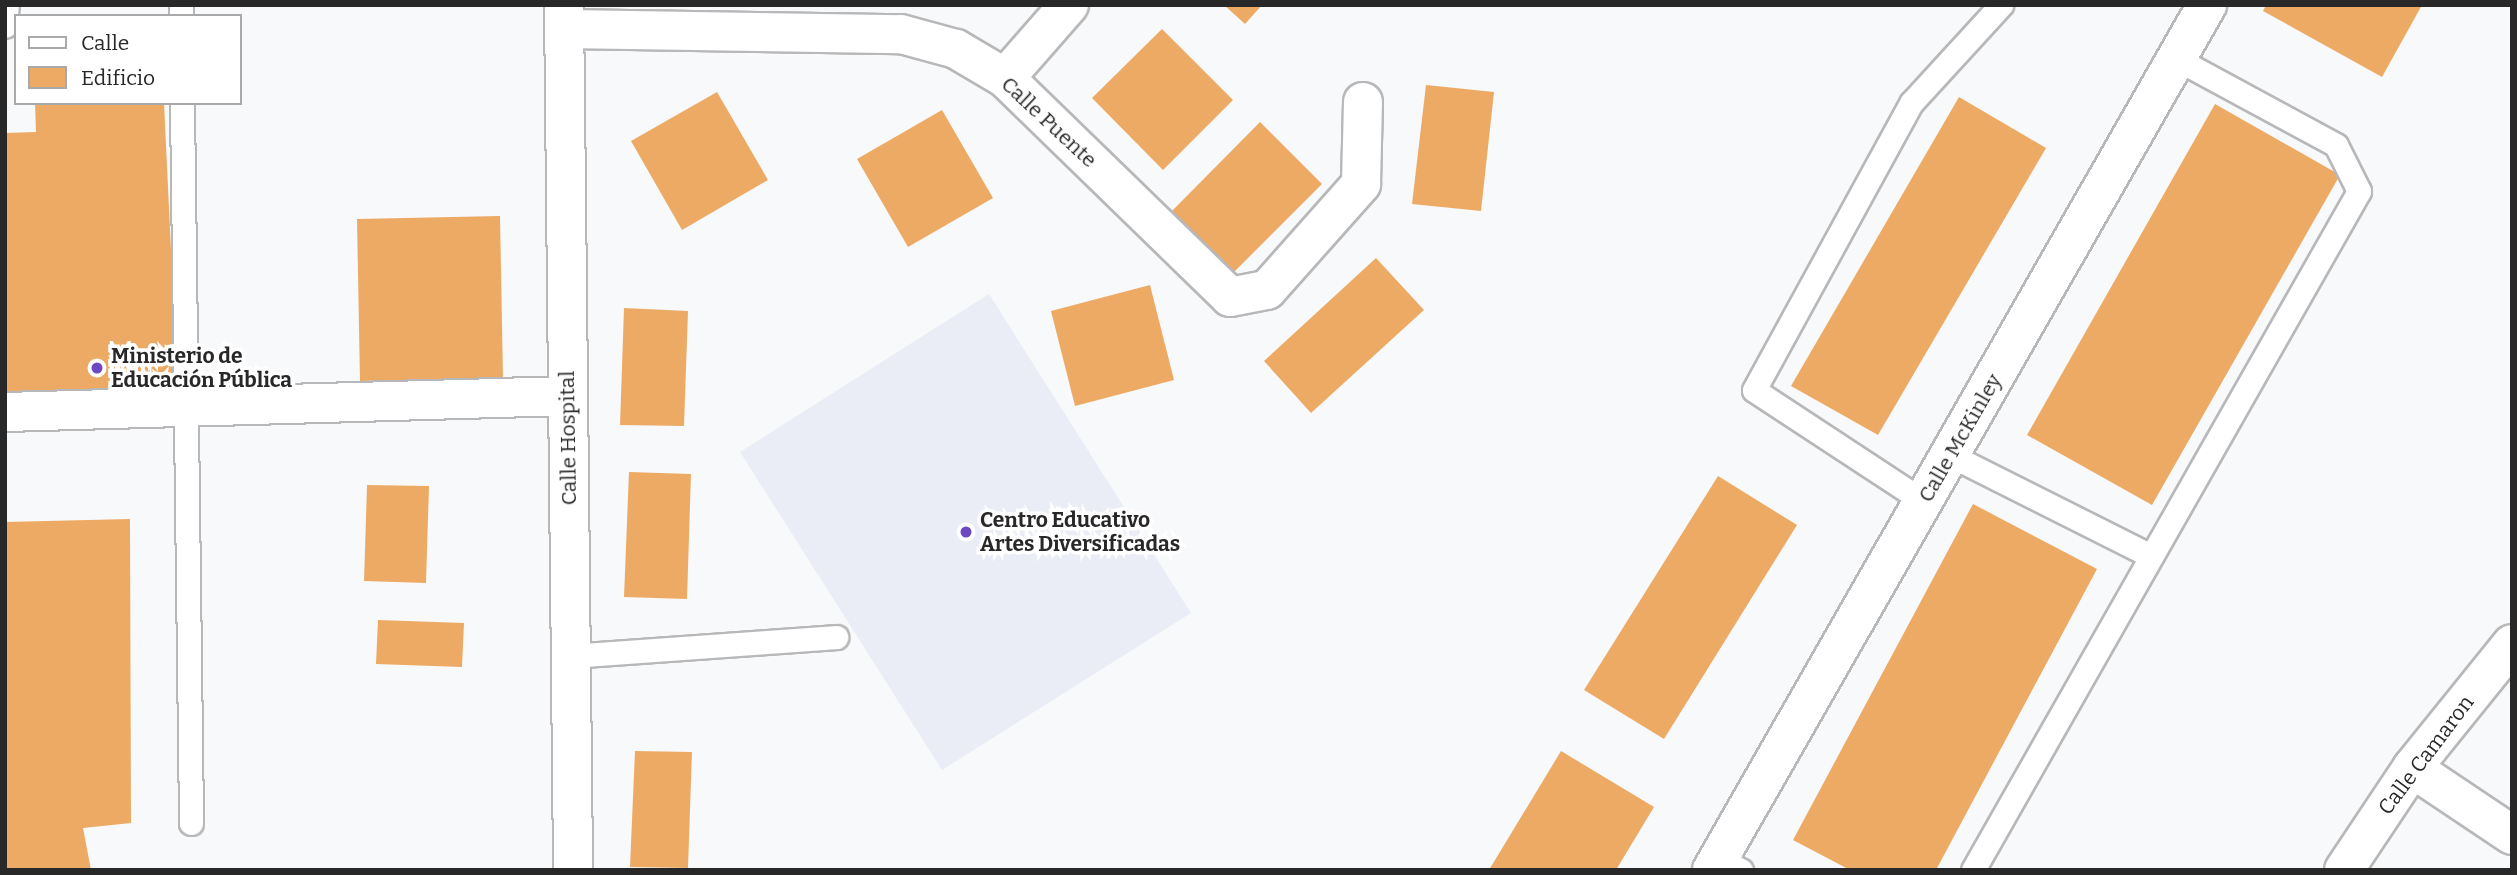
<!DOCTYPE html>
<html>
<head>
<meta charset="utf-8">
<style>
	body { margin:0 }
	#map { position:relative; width:2517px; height:875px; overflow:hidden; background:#f8f9fa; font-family:Bitter,serif }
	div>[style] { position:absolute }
	.built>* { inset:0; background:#eaedf6 }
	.building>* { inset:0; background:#edaa64 }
	.roads { filter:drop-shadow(2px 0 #b8b8ba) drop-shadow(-2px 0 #b8b8ba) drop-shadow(0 2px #b8b8ba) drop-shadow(0 -2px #b8b8ba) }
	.service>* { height:23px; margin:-11.5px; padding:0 11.5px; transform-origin:11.5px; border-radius:11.5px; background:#fff }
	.minor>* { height:38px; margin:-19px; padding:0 19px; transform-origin:19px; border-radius:19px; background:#fff }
	.dots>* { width:19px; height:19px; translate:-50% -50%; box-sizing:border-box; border:4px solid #fff; border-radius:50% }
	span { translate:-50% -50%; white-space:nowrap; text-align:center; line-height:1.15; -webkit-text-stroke:7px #fff; paint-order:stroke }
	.street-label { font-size:21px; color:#282829 }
	.poi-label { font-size:21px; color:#282829; font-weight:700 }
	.left { translate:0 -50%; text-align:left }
	.frame { position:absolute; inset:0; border:7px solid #282829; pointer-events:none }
	.legend { position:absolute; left:14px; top:14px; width:228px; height:91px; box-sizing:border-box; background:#fff; border:2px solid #a9a9a9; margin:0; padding:9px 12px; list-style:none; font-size:21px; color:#282829 }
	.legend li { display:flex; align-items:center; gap:14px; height:35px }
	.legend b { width:35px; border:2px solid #a9a9a9 }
</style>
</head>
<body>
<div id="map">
	<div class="built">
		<div style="clip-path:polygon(989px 294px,1191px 613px,942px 770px,740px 452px)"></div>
	</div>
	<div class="building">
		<div style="clip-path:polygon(1224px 5px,1262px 5px,1245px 24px)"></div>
		<div style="clip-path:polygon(2266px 5px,2422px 5px,2382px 77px,2263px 11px)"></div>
		<div style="clip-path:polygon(1162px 29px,1233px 100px,1163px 170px,1092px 98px)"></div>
		<div style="clip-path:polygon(1426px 85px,1494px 92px,1481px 211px,1412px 204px)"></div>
		<div style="clip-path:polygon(717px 92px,768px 180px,682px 230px,631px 141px)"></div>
		<div style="clip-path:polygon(1959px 97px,2046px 148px,1878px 435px,1791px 386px)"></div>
		<div style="clip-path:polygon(35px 103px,164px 103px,178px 396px,5px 405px,5px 133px,36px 132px)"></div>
		<div style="clip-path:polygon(2215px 104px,2340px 175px,2152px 505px,2027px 435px)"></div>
		<div style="clip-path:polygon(942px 110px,993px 198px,908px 247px,857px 159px)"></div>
		<div style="clip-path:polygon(1260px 122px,1322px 184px,1232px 274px,1170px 213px)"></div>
		<div style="clip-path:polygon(500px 216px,503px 378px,360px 381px,357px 219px)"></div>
		<div style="clip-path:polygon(1376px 258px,1424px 310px,1311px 413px,1264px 361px)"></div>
		<div style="clip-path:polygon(1150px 285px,1174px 380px,1075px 406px,1051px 311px)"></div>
		<div style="clip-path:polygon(624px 308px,688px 311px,684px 426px,620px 425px)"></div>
		<div style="clip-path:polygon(629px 472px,691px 474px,687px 599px,624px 597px)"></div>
		<div style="clip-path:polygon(1718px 476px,1797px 525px,1664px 739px,1584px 690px)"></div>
		<div style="clip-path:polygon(367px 485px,429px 486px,426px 583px,364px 581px)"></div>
		<div style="clip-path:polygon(1973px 504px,2097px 569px,1936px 870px,1850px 870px,1793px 840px)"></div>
		<div style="clip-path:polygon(130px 519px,131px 823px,83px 828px,91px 870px,5px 870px,5px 522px)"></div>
		<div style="clip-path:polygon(378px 620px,464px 623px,462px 667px,376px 664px)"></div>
		<div style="clip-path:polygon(635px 751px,692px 752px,688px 868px,630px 867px)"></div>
		<div style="clip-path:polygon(1561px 751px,1654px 807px,1616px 870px,1489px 870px)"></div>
	</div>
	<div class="roads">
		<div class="service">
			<div style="left:181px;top:5px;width:11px;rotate:90deg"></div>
			<div style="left:5px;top:26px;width:21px;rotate:-85deg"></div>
			<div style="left:182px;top:103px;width:720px;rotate:89.28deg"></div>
			<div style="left:1950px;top:455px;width:225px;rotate:26.7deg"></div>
			<div style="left:1923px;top:501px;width:202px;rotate:-146.7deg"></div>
			<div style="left:1754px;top:390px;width:328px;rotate:-61.3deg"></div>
			<div style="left:1912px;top:102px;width:132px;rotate:-47.5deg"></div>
			<div style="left:571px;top:656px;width:266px;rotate:-4.1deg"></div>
			<div style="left:1718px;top:858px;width:26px;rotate:28deg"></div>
			<div style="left:1973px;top:870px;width:781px;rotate:-60.38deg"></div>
			<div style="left:2359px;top:191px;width:51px;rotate:-116.6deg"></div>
			<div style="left:2336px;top:145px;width:181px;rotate:-151.6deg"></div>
		</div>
		<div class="minor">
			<div style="left:564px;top:5px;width:865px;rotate:89.4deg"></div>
			<div style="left:565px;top:29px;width:336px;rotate:0.9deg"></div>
			<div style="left:901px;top:34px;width:57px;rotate:15.3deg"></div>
			<div style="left:956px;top:49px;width:57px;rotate:30.6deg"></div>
			<div style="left:1005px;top:78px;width:314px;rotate:44.2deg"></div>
			<div style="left:1230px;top:297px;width:38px;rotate:-11deg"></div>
			<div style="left:1267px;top:290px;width:142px;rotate:-48.4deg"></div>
			<div style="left:1361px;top:184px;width:82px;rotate:-88.6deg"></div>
			<div style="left:1005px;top:78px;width:97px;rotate:-48.8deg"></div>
			<div style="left:5px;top:412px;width:562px;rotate:-1.63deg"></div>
			<div style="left:2412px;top:768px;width:120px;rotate:33.8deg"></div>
			<div style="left:1712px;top:870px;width:997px;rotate:-60.22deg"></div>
			<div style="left:2344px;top:870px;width:123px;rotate:-56.3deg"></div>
			<div style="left:2412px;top:768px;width:159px;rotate:-51.1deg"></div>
		</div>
	</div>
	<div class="dots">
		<div style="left:97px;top:368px;background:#6c49c2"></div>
		<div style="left:966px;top:532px;background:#6c49c2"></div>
	</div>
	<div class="street-label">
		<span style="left:1049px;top:122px;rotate:43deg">Calle Puente</span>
		<span style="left:568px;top:438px;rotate:-91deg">Calle Hospital</span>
		<span style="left:1960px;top:438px;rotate:-60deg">Calle McKinley</span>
		<span style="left:2426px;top:755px;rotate:-53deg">Calle Camaron</span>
	</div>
	<div class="poi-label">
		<span class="left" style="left:111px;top:368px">Ministerio de<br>Educación Pública</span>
		<span class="left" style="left:980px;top:532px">Centro Educativo<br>Artes Diversificadas</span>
	</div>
	<div class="frame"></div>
	<ul class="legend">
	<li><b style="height:9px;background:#fff"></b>Calle</li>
	<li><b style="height:19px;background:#edaa64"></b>Edificio</li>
	</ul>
</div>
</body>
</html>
